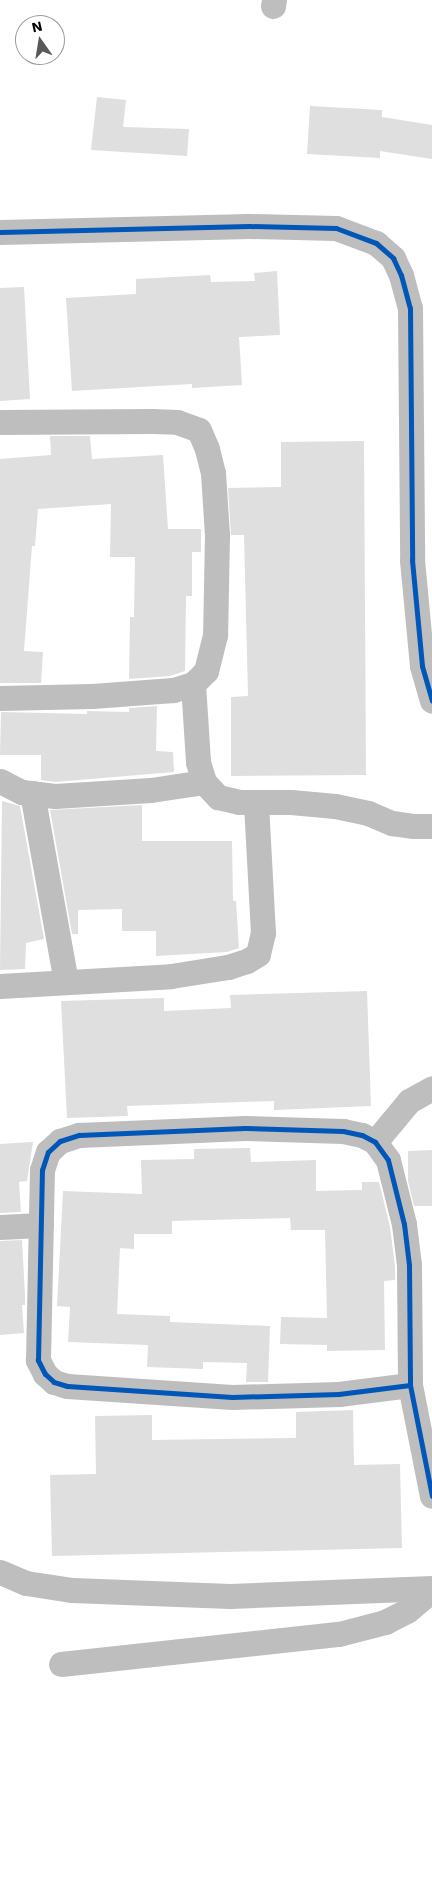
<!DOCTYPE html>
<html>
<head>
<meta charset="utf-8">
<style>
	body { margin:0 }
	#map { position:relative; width:432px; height:1888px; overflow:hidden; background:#fff; font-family:"Work Sans",sans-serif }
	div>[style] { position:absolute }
	.building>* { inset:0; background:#dfdfdf }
	.minor>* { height:25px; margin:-12.5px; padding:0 12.5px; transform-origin:12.5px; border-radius:12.5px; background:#bebebe }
	.cycleway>* { height:5px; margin:-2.5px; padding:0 2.5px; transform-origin:2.5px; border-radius:2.5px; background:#0057b8 }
	span { translate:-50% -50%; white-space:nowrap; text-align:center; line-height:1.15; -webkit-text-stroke:4.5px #fff; paint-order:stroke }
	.north { position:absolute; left:15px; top:15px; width:50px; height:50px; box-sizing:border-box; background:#fff; border:1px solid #999; border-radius:50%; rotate:347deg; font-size:14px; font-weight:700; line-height:20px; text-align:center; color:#000 }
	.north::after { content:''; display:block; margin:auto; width:18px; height:22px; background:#595959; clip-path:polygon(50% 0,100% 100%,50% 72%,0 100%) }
</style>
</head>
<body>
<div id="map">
	<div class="building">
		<div style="clip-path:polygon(97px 97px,126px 100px,123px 127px,189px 129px,187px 156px,91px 150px)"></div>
		<div style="clip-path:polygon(310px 106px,382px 110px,382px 117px,432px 125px,432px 159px,380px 151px,380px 158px,307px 154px)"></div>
		<div style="clip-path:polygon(277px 271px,280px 335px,239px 337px,242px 385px,192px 388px,192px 384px,72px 391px,66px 298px,136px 294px,136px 279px,210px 275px,211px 282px,255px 281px,254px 273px)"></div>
		<div style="clip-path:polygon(24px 287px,30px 399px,0 401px,0 288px)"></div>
		<div style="clip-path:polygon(50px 436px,90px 436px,92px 459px,163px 455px,168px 529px,201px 529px,201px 552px,192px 552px,192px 596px,186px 596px,185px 671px,170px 676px,129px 679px,130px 617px,134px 617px,135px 557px,110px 557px,111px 504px,38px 509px,35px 546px,32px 546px,24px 651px,43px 652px,41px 683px,0 683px,0 459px,51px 455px)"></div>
		<div style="clip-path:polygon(364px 441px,366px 775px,231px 776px,231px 697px,248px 696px,244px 535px,231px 535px,228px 488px,281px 487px,281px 442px)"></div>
		<div style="clip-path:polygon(157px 706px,156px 751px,173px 752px,174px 772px,55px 782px,41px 780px,41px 755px,0 755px,1px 712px,87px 714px,87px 711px,129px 712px,129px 708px)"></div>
		<div style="clip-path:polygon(2px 801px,20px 806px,44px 939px,26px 943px,25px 969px,0 970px)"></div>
		<div style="clip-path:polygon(142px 805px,142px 841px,232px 841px,233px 901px,236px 901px,239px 948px,227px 952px,156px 956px,156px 931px,122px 931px,122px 909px,78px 910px,78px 934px,72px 934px,50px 810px)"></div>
		<div style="clip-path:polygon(367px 991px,371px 1106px,274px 1110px,274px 1101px,127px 1106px,128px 1116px,67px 1118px,61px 1001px,164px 998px,164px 1011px,231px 1008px,230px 995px)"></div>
		<div style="clip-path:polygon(33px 1142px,27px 1181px,19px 1182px,21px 1212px,0 1213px,0 1144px)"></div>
		<div style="clip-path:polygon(250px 1148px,251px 1162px,316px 1160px,316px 1191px,362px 1190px,362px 1182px,379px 1182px,390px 1227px,395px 1266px,395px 1280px,384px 1281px,385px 1350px,327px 1351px,327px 1345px,280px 1344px,281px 1317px,327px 1318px,325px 1230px,291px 1230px,290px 1218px,172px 1221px,172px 1234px,134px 1234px,134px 1249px,120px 1248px,117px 1314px,170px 1316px,170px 1322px,270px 1326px,268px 1382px,246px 1382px,247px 1363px,203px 1362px,203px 1369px,147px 1367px,148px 1345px,68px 1342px,70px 1307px,57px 1306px,63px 1191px,142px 1194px,141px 1160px,194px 1159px,194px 1149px)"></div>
		<div style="clip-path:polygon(432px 1150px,432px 1206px,414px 1206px,408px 1181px,408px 1151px)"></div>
		<div style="clip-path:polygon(22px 1240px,25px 1295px,25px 1305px,22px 1305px,24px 1333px,0 1335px,0 1241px)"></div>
		<div style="clip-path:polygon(353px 1410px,354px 1465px,400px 1464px,402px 1548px,52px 1556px,50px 1475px,96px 1474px,95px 1416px,152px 1415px,152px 1440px,296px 1438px,296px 1412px)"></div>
	</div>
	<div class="minor">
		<div style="left:273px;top:6px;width:6px;rotate:-81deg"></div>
		<div style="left:0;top:232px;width:249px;rotate:-1.4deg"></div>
		<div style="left:249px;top:226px;width:87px;rotate:1.3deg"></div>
		<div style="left:336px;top:228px;width:43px;rotate:20.6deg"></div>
		<div style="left:376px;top:243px;width:23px;rotate:41deg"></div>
		<div style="left:393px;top:258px;width:19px;rotate:65deg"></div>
		<div style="left:401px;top:275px;width:34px;rotate:75deg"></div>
		<div style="left:410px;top:308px;width:252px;rotate:89.5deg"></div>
		<div style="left:412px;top:560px;width:106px;rotate:84.6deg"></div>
		<div style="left:422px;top:666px;width:36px;rotate:74deg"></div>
		<div style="left:0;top:422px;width:152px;rotate:-0.4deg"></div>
		<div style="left:152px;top:421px;width:25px;rotate:2deg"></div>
		<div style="left:177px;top:422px;width:23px;rotate:20deg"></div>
		<div style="left:199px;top:430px;width:21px;rotate:67deg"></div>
		<div style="left:207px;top:449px;width:25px;rotate:76deg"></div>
		<div style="left:213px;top:473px;width:62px;rotate:86.3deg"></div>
		<div style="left:217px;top:535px;width:100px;rotate:91.1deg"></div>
		<div style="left:215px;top:635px;width:37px;rotate:104deg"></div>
		<div style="left:206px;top:671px;width:18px;rotate:135deg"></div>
		<div style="left:193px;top:684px;width:21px;rotate:163deg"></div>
		<div style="left:173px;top:690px;width:81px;rotate:175.8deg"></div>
		<div style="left:92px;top:696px;width:92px;rotate:178.8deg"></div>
		<div style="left:193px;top:684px;width:78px;rotate:86.3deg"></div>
		<div style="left:198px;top:762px;width:21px;rotate:73deg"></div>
		<div style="left:204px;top:782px;width:21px;rotate:47deg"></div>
		<div style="left:218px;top:797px;width:22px;rotate:13deg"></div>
		<div style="left:239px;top:802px;width:52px"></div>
		<div style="left:291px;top:802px;width:44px;rotate:5.2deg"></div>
		<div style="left:335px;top:806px;width:34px;rotate:12deg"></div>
		<div style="left:368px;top:813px;width:26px;rotate:23deg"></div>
		<div style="left:392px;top:823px;width:22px;rotate:8deg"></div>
		<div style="left:414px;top:826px;width:18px"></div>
		<div style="left:0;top:781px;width:25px;rotate:27deg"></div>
		<div style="left:22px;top:792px;width:33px;rotate:7deg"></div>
		<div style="left:55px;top:796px;width:96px;rotate:-3.6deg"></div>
		<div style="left:151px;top:790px;width:54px;rotate:-8.6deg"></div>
		<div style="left:32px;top:793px;width:192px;rotate:79.8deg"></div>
		<div style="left:0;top:986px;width:171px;rotate:-3.3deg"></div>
		<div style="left:171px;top:976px;width:58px;rotate:-9deg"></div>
		<div style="left:228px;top:967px;width:20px;rotate:-18deg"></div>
		<div style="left:247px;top:961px;width:13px;rotate:-32deg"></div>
		<div style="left:258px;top:954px;width:22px;rotate:-77deg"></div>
		<div style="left:263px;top:933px;width:130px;rotate:-93.1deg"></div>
		<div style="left:375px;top:1142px;width:53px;rotate:-50.3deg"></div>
		<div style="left:409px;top:1101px;width:26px;rotate:-29deg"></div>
		<div style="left:0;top:1227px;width:41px;rotate:-2.8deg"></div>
		<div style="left:410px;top:1385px;width:72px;rotate:172.8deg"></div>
		<div style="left:339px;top:1394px;width:107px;rotate:178.4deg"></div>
		<div style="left:232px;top:1397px;width:165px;rotate:-176.2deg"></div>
		<div style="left:67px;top:1386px;width:14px;rotate:-163deg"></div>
		<div style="left:54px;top:1382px;width:12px;rotate:-138deg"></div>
		<div style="left:45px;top:1374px;width:16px;rotate:-117deg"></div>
		<div style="left:38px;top:1360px;width:190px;rotate:-88.8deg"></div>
		<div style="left:42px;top:1170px;width:19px;rotate:-72deg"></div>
		<div style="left:48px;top:1152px;width:16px;rotate:-43deg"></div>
		<div style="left:60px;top:1141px;width:20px;rotate:-18deg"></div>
		<div style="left:79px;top:1135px;width:166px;rotate:-2.4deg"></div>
		<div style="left:245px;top:1128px;width:98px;rotate:1.8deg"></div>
		<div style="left:343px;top:1131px;width:19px;rotate:12deg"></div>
		<div style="left:362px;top:1135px;width:15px;rotate:28deg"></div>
		<div style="left:375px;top:1142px;width:22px;rotate:54deg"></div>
		<div style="left:388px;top:1160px;width:66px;rotate:76deg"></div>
		<div style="left:404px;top:1224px;width:41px;rotate:83deg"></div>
		<div style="left:409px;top:1265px;width:120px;rotate:89.5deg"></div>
		<div style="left:410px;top:1385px;width:113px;rotate:78.8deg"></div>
		<div style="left:0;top:1572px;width:28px;rotate:23deg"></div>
		<div style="left:26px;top:1583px;width:47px;rotate:8.7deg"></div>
		<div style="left:72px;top:1590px;width:158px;rotate:2.2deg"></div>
		<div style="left:230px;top:1596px;width:202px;rotate:-2.3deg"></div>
		<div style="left:61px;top:1664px;width:280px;rotate:-6.2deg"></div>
		<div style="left:339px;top:1634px;width:48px;rotate:-14.6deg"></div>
		<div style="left:385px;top:1622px;width:25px;rotate:-27deg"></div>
		<div style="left:407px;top:1611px;width:33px;rotate:-40deg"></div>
	</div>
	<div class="cycleway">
		<div style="left:0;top:232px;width:249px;rotate:-1.4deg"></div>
		<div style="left:249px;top:226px;width:87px;rotate:1.3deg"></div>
		<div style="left:336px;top:228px;width:43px;rotate:20.6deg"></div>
		<div style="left:376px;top:243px;width:23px;rotate:41deg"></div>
		<div style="left:393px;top:258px;width:19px;rotate:65deg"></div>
		<div style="left:401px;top:275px;width:34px;rotate:75deg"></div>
		<div style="left:410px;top:308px;width:252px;rotate:89.5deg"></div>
		<div style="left:412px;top:560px;width:106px;rotate:84.6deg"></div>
		<div style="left:422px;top:666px;width:36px;rotate:74deg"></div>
		<div style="left:410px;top:1385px;width:72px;rotate:172.8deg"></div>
		<div style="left:339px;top:1394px;width:107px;rotate:178.4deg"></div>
		<div style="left:232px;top:1397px;width:165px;rotate:-176.2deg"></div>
		<div style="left:67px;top:1386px;width:14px;rotate:-163deg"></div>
		<div style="left:54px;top:1382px;width:12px;rotate:-138deg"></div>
		<div style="left:45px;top:1374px;width:16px;rotate:-117deg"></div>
		<div style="left:38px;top:1360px;width:190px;rotate:-88.8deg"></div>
		<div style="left:42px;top:1170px;width:19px;rotate:-72deg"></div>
		<div style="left:48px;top:1152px;width:16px;rotate:-43deg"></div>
		<div style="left:60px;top:1141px;width:20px;rotate:-18deg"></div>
		<div style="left:79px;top:1135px;width:166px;rotate:-2.4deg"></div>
		<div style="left:245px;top:1128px;width:98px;rotate:1.8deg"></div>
		<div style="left:343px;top:1131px;width:19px;rotate:12deg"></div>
		<div style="left:362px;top:1135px;width:15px;rotate:28deg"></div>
		<div style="left:375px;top:1142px;width:22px;rotate:54deg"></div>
		<div style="left:388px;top:1160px;width:66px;rotate:76deg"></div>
		<div style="left:404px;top:1224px;width:41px;rotate:83deg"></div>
		<div style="left:409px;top:1265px;width:120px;rotate:89.5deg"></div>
		<div style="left:410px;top:1385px;width:113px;rotate:78.8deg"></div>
	</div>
	<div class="north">N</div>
</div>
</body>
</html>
